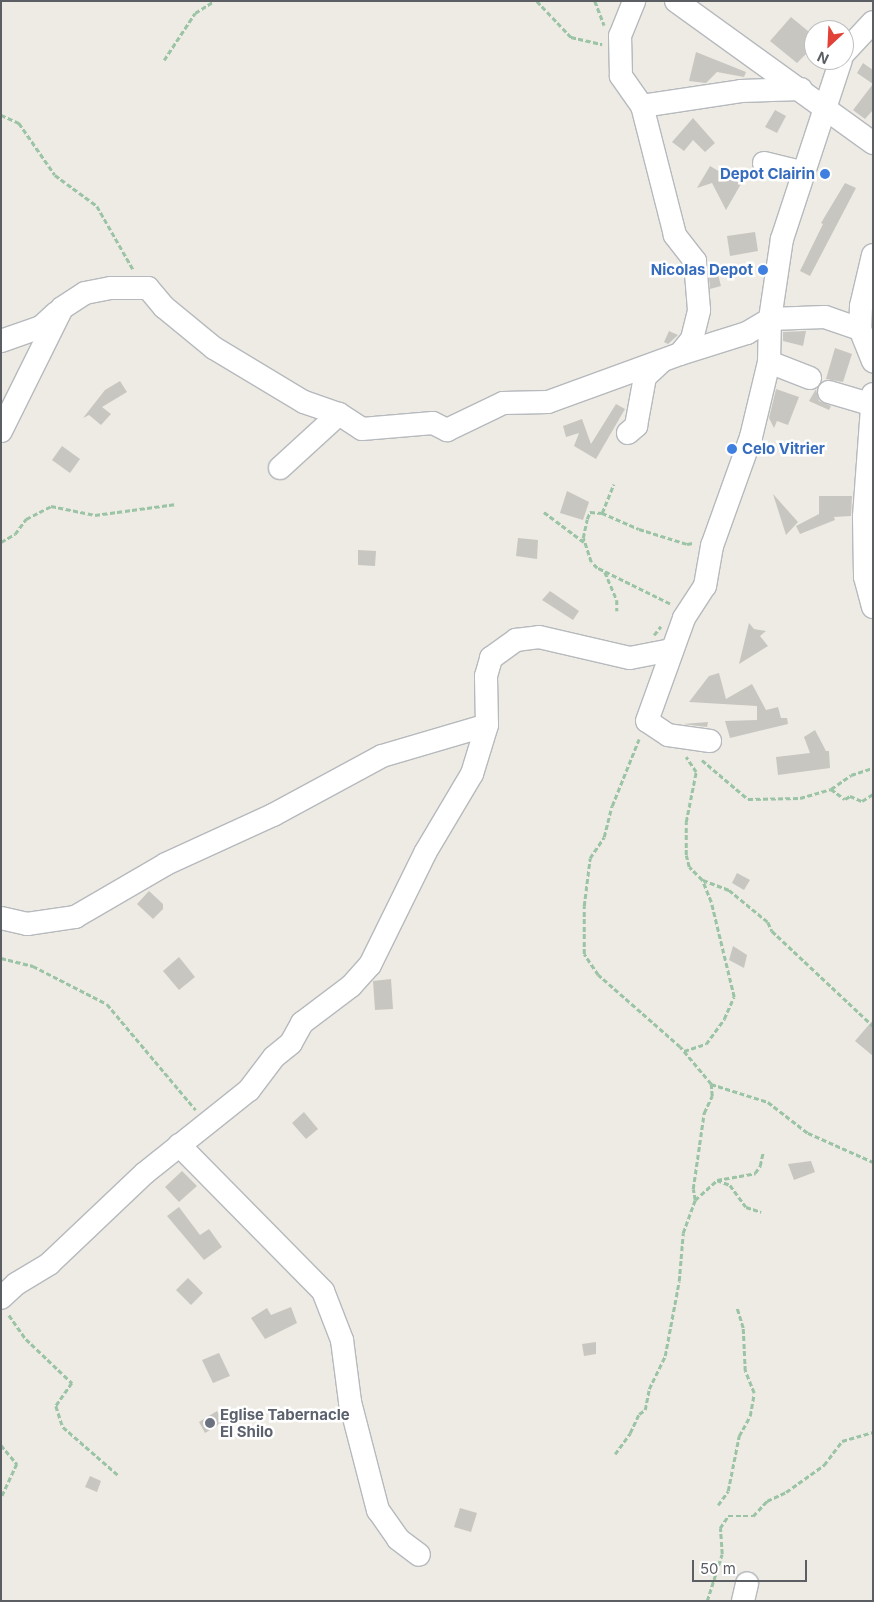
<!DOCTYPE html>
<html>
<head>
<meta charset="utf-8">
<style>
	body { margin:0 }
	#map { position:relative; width:874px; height:1602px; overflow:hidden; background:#edebe3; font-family:Inter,sans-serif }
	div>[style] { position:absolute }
	.building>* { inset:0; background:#c8c6c0 }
	.path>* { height:2.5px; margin-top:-1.25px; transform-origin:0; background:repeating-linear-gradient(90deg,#9ac4a5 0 5px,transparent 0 7.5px) }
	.roads { filter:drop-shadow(1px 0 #b6b9bd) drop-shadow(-1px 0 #b6b9bd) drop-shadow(0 1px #b6b9bd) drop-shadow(0 -1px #b6b9bd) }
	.minor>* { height:22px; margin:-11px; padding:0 11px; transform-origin:11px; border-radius:11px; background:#fff }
	.dots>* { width:14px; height:14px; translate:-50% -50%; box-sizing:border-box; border:2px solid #fff; border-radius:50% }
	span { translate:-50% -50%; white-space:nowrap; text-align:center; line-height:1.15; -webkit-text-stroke:5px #fff; paint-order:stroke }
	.shop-label { font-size:15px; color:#366cbe; font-weight:700 }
	.right { translate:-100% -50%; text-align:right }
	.left { translate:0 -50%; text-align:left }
	.worship-label { font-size:15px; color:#5b616d; font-weight:700 }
	.frame { position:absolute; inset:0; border:2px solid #5b5f63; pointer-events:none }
	.north { position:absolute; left:804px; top:20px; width:50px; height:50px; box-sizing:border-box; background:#fff; border:1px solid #bdbfc1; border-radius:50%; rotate:205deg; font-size:14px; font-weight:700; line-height:20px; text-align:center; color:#5b5f63 }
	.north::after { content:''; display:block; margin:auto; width:18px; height:22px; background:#e14136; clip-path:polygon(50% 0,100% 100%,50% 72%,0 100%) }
	.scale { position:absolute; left:692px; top:1560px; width:115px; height:22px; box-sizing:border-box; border:2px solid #5b5f63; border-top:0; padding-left:6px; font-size:15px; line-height:18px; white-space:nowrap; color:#5b5f63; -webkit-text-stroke:4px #fff; paint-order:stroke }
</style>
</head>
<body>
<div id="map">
	<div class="building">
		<div style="clip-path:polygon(791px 17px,814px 36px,814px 46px,797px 63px,770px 41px)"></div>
		<div style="clip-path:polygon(696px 52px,746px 72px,744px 77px,717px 72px,706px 83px,689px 81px)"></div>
		<div style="clip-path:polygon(863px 63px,873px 70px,873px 110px,865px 119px,853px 110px,873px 84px,857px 73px)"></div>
		<div style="clip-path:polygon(775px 110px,786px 116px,777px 133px,765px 127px)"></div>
		<div style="clip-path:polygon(693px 118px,715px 143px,705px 152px,693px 140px,684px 151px,672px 142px)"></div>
		<div style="clip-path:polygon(710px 166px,741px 184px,726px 210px,712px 183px,697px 188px)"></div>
		<div style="clip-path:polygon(845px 183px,856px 188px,810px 276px,800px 271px,823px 224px,821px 223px)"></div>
		<div style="clip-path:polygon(755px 232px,758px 251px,730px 256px,727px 236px)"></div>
		<div style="clip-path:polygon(715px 263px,721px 286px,710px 289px,708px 264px)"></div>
		<div style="clip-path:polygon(669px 331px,678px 335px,668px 344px,664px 342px)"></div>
		<div style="clip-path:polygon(806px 331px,803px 346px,783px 341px,783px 332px)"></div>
		<div style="clip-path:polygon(835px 348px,852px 354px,843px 382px,826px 379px)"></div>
		<div style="clip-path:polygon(120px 381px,127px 392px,102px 407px,111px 414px,101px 425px,89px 415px,83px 418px,105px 390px)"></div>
		<div style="clip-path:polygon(776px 389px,799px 397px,788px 425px,777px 421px,774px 428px,769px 418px)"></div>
		<div style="clip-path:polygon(816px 389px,819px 401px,831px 406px,829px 410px,809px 401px)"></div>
		<div style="clip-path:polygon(616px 404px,625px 409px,596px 459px,574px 446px,579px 433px,566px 437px,563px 426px,582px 419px,591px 444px)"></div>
		<div style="clip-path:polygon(62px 446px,80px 459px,70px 473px,52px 460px)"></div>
		<div style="clip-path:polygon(567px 491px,589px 502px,583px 520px,560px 513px)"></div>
		<div style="clip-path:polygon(773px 494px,798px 522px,786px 535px)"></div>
		<div style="clip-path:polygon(819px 496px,852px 496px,851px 516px,834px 517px,835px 520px,800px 534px,796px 526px,819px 514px)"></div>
		<div style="clip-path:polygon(518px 538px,538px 540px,537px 559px,516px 556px)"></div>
		<div style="clip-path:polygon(358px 550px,376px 551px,375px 566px,358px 565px)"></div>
		<div style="clip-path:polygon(550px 591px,579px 611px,573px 620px,542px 600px)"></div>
		<div style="clip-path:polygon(749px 623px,754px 629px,766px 631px,760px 636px,768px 646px,739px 664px)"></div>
		<div style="clip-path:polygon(719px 673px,726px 699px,752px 684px,766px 710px,778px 707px,781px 718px,787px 718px,788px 724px,730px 738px,725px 721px,757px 720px,757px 706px,689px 702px,709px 676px)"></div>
		<div style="clip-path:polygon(708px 722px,707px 727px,683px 724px)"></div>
		<div style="clip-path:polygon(815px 730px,826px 751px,829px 751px,830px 768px,778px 775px,776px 757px,810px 753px,804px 737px)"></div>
		<div style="clip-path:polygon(737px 873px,750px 880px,744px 890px,732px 883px)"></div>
		<div style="clip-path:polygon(149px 891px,163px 904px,163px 909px,153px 919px,137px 904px)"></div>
		<div style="clip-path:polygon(733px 946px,747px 955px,744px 968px,729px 960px)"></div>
		<div style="clip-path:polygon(179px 957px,195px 977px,179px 990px,163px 971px)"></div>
		<div style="clip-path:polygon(391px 979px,393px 1009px,375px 1010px,373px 981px)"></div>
		<div style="clip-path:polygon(873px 1020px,873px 1056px,855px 1041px)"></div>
		<div style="clip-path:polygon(304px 1112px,318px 1129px,306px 1139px,292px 1123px)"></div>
		<div style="clip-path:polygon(811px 1161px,815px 1172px,794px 1180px,788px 1164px)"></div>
		<div style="clip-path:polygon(182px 1171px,197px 1186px,179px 1202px,165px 1187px)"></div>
		<div style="clip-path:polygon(179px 1207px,200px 1235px,209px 1229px,222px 1247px,204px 1260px,167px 1216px)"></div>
		<div style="clip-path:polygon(188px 1278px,203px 1293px,191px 1305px,176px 1290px)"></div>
		<div style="clip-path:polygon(291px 1307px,297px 1323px,265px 1339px,251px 1318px,267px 1308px,271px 1315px)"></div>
		<div style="clip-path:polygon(596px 1342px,596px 1354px,584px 1356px,582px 1344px)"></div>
		<div style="clip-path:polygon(219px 1353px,230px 1376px,213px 1383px,202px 1360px)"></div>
		<div style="clip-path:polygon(217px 1411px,223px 1422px,205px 1433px,199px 1422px)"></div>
		<div style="clip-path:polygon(90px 1476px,101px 1481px,97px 1492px,85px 1487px)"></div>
		<div style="clip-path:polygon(460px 1508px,477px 1513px,471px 1532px,454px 1527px)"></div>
	</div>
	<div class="path">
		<div style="left:537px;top:1px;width:50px;rotate:46.6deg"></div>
		<div style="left:571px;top:37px;width:32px;rotate:13deg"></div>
		<div style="left:595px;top:1px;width:26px;rotate:69deg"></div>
		<div style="left:164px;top:60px;width:56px;rotate:-56.6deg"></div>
		<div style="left:195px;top:13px;width:22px;rotate:-32deg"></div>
		<div style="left:1px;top:115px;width:20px;rotate:24deg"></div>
		<div style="left:19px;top:123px;width:63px;rotate:55.3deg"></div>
		<div style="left:55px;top:175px;width:52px;rotate:36.4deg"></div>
		<div style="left:97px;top:206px;width:73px;rotate:60.3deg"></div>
		<div style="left:544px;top:512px;width:50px;rotate:36.9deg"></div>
		<div style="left:602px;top:513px;width:31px;rotate:-68deg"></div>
		<div style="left:1px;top:542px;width:16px;rotate:-30deg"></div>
		<div style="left:15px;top:534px;width:19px;rotate:-54deg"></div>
		<div style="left:26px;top:519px;width:28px;rotate:-27deg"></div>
		<div style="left:51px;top:506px;width:45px;rotate:11.6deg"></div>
		<div style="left:95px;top:515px;width:82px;rotate:-7.7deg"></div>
		<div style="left:605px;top:572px;width:30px;rotate:67deg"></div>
		<div style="left:617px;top:600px;width:11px;rotate:90deg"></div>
		<div style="left:670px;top:604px;width:81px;rotate:-153.7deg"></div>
		<div style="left:597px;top:568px;width:8px;rotate:-135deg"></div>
		<div style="left:591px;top:562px;width:25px;rotate:-108deg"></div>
		<div style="left:583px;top:538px;width:19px;rotate:-78deg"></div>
		<div style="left:587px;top:519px;width:8px;rotate:-67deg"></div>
		<div style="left:590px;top:512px;width:12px;rotate:5deg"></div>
		<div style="left:602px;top:513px;width:40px;rotate:23.4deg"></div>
		<div style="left:639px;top:529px;width:50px;rotate:17.4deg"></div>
		<div style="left:687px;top:544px;width:6px;rotate:-9deg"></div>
		<div style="left:654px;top:635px;width:11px;rotate:-52deg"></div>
		<div style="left:702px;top:760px;width:60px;rotate:40.3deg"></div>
		<div style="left:748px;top:799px;width:52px;rotate:-1.1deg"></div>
		<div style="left:800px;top:798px;width:32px;rotate:-16deg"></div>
		<div style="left:831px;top:789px;width:17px;rotate:36deg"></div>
		<div style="left:845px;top:799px;width:6px;rotate:-31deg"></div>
		<div style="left:850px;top:796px;width:13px;rotate:23deg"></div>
		<div style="left:862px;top:801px;width:13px;rotate:-32deg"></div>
		<div style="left:831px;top:789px;width:24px;rotate:-35deg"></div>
		<div style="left:851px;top:775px;width:23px;rotate:-18deg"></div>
		<div style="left:703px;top:880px;width:28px;rotate:21deg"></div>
		<div style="left:729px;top:890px;width:50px;rotate:39.4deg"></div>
		<div style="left:768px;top:922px;width:10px;rotate:66deg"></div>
		<div style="left:772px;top:931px;width:139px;rotate:43.2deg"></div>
		<div style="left:1px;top:958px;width:33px;rotate:14deg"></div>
		<div style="left:33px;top:966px;width:83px;rotate:27.2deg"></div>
		<div style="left:107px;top:1004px;width:138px;rotate:50deg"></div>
		<div style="left:684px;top:1051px;width:23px;rotate:-18deg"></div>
		<div style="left:706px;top:1044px;width:31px;rotate:-54deg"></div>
		<div style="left:724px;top:1019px;width:24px;rotate:-66deg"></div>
		<div style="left:734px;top:997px;width:98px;rotate:-103.6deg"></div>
		<div style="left:711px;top:902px;width:24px;rotate:-112deg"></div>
		<div style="left:702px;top:880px;width:18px;rotate:-135deg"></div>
		<div style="left:689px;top:867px;width:12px;rotate:-104deg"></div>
		<div style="left:686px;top:855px;width:33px;rotate:-90deg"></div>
		<div style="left:686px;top:822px;width:51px;rotate:-78.7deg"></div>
		<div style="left:696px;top:772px;width:18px;rotate:-124deg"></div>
		<div style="left:711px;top:1084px;width:60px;rotate:17.5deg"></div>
		<div style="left:768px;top:1102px;width:51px;rotate:37.8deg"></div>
		<div style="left:808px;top:1133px;width:71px;rotate:24deg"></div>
		<div style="left:717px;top:1180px;width:39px;rotate:-10deg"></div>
		<div style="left:755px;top:1173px;width:9px;rotate:-54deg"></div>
		<div style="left:760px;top:1166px;width:14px;rotate:-78deg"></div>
		<div style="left:695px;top:1200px;width:30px;rotate:-42deg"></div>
		<div style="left:717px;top:1180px;width:14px;rotate:21deg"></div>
		<div style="left:730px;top:1185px;width:27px;rotate:54deg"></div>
		<div style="left:746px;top:1207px;width:16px;rotate:18deg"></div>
		<div style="left:9px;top:1315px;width:29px;rotate:55deg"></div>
		<div style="left:26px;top:1339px;width:64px;rotate:43.7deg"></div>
		<div style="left:72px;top:1383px;width:28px;rotate:125deg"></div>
		<div style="left:56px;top:1406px;width:22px;rotate:72deg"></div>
		<div style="left:63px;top:1427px;width:73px;rotate:41.1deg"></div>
		<div style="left:1px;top:1445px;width:25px;rotate:50deg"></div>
		<div style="left:17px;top:1464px;width:38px;rotate:115deg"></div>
		<div style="left:615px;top:1454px;width:26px;rotate:-54deg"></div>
		<div style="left:630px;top:1433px;width:21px;rotate:-65deg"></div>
		<div style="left:639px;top:1414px;width:7px;rotate:-34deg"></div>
		<div style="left:645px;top:1410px;width:21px;rotate:-79deg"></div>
		<div style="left:649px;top:1389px;width:37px;rotate:-64deg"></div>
		<div style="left:665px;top:1356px;width:76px;rotate:-79.4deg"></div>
		<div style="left:679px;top:1281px;width:48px;rotate:-85.2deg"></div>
		<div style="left:683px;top:1233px;width:35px;rotate:-70deg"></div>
		<div style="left:695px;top:1200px;width:11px;rotate:-100deg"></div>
		<div style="left:693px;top:1189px;width:77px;rotate:-81.8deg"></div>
		<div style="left:704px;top:1113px;width:19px;rotate:-65deg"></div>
		<div style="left:712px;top:1096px;width:12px;rotate:-95deg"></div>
		<div style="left:711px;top:1084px;width:48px;rotate:-130deg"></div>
		<div style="left:680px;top:1047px;width:109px;rotate:-138.7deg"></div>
		<div style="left:598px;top:975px;width:25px;rotate:-124deg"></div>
		<div style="left:584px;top:954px;width:48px;rotate:-90deg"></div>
		<div style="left:584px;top:906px;width:48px;rotate:-82.9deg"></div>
		<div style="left:590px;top:858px;width:25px;rotate:-56deg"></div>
		<div style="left:604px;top:837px;width:32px;rotate:-76deg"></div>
		<div style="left:612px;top:806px;width:72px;rotate:-68.1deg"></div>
		<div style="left:718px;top:1505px;width:17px;rotate:-54deg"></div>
		<div style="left:728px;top:1491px;width:56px;rotate:-78.7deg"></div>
		<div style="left:739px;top:1436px;width:23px;rotate:-61deg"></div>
		<div style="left:750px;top:1416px;width:23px;rotate:-80deg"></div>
		<div style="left:754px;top:1393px;width:24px;rotate:-112deg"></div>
		<div style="left:745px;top:1371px;width:43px;rotate:-92.7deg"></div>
		<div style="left:743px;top:1328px;width:21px;rotate:-107deg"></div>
		<div style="left:707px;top:1601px;width:49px;rotate:-72.3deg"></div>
		<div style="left:722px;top:1554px;width:26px;rotate:-94deg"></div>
		<div style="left:720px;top:1528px;width:14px;rotate:-56deg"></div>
		<div style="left:728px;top:1516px;width:25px"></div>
		<div style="left:753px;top:1516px;width:21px;rotate:-47deg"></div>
		<div style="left:767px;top:1501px;width:21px;rotate:-25deg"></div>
		<div style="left:786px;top:1492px;width:47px;rotate:-35.4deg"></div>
		<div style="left:824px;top:1465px;width:30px;rotate:-53deg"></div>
		<div style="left:842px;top:1441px;width:32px;rotate:-16deg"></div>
	</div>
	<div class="roads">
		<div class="minor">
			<div style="left:676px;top:1px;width:243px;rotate:35.8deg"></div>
			<div style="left:844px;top:53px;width:42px;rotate:-46.9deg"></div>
			<div style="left:642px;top:106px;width:100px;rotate:-8.6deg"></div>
			<div style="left:741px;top:91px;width:60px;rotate:-1.9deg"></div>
			<div style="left:764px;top:163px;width:42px;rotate:13.7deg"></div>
			<div style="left:873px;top:255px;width:52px;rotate:103.2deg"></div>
			<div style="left:861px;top:306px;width:23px;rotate:92deg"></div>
			<div style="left:860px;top:329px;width:35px;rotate:68deg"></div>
			<div style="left:1px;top:341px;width:42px;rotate:-19.3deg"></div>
			<div style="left:41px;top:327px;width:21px;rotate:-43deg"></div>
			<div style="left:680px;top:354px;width:70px;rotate:-17.4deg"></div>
			<div style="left:747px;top:333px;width:27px;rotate:-31deg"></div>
			<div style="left:770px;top:319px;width:55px;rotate:-2.1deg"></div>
			<div style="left:825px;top:317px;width:37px;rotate:19deg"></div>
			<div style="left:769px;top:362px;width:44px;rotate:21.3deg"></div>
			<div style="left:829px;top:392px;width:46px;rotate:16.5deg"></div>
			<div style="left:873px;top:394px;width:123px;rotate:94.2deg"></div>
			<div style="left:864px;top:517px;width:60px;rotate:89deg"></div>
			<div style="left:865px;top:577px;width:31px;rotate:75deg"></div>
			<div style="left:1px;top:431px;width:137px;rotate:-63.6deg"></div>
			<div style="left:62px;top:308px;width:27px;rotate:-33deg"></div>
			<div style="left:85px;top:293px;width:26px;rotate:-11deg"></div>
			<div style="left:111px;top:288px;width:37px"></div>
			<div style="left:148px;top:288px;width:25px;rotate:50deg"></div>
			<div style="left:164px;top:307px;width:65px;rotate:39.4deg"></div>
			<div style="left:214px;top:348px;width:105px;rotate:31deg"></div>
			<div style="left:304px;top:402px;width:37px;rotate:19deg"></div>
			<div style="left:339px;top:414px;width:27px;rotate:33deg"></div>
			<div style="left:362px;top:429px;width:71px;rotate:-4.8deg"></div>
			<div style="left:433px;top:423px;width:16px;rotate:27deg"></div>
			<div style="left:447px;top:430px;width:62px;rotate:-25.7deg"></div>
			<div style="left:503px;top:403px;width:45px;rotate:-1.3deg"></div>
			<div style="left:548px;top:402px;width:140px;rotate:-20deg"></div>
			<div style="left:680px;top:354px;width:19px;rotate:-51deg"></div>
			<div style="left:692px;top:339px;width:30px;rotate:-76deg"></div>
			<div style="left:699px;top:310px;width:49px;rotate:-94.7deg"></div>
			<div style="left:695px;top:261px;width:33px;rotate:-128deg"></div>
			<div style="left:675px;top:235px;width:133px;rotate:-104.3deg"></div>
			<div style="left:642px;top:106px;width:37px;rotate:-125deg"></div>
			<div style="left:621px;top:76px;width:40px;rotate:-91.4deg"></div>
			<div style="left:620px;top:36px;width:38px;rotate:-68deg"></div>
			<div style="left:628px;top:433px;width:11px;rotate:-41deg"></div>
			<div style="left:636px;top:426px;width:50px;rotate:-79.6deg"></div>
			<div style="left:645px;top:377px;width:23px;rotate:-43deg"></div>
			<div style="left:280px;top:468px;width:80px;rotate:-42.5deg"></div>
			<div style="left:710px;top:741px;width:42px;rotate:-171.9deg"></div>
			<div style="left:668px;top:735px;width:25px;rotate:-146deg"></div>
			<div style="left:647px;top:721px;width:109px;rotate:-70.2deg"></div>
			<div style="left:684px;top:618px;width:38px;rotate:-57deg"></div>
			<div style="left:705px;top:586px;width:41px;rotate:-80.1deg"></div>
			<div style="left:712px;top:546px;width:116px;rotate:-70.3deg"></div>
			<div style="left:751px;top:437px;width:77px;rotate:-76.5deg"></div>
			<div style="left:769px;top:362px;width:43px;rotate:-88.7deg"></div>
			<div style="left:770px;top:319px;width:81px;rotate:-81.5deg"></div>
			<div style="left:782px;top:239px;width:188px;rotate:-71.8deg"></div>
			<div style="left:1px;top:918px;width:27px;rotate:13deg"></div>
			<div style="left:27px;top:924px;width:49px;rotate:-8.3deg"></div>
			<div style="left:75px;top:917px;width:105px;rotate:-30.2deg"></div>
			<div style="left:166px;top:864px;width:118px;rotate:-24.6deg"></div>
			<div style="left:273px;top:815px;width:124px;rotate:-28.4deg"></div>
			<div style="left:382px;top:756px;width:109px;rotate:-16.4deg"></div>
			<div style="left:179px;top:1145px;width:205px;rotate:45.4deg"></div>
			<div style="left:323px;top:1291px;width:53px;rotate:68.8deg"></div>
			<div style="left:342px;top:1340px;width:63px;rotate:82.6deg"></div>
			<div style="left:350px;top:1402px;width:112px;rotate:75.5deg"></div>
			<div style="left:378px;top:1510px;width:35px;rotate:55deg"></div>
			<div style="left:398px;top:1539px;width:26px;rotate:37deg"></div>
			<div style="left:1px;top:1298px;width:21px;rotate:-43deg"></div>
			<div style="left:16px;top:1284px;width:39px;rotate:-31deg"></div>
			<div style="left:49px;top:1264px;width:132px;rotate:-43.5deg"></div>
			<div style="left:145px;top:1173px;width:133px;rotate:-38.6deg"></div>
			<div style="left:249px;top:1090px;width:41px;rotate:-52.9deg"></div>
			<div style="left:274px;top:1057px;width:22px;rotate:-39deg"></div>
			<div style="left:291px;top:1043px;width:23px;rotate:-61deg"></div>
			<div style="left:302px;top:1023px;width:61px;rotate:-37.1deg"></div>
			<div style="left:351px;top:986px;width:28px;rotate:-48deg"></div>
			<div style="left:370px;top:965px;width:125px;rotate:-63.8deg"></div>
			<div style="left:425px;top:853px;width:92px;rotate:-59.3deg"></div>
			<div style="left:472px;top:774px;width:51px;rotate:-73deg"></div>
			<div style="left:487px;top:725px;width:49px;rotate:-91.2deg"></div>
			<div style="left:486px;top:676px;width:19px;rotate:-74deg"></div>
			<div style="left:491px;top:658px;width:31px;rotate:-36deg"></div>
			<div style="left:516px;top:640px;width:23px;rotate:-7deg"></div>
			<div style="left:539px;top:637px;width:93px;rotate:13deg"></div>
			<div style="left:630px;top:658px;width:42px;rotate:-11deg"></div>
			<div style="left:743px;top:1601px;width:18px;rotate:-77deg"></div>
		</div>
	</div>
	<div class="dots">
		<div style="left:825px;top:174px;background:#3f7fe0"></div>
		<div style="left:763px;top:270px;background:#3f7fe0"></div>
		<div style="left:732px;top:449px;background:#3f7fe0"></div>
		<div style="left:210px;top:1423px;background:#6b7280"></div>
	</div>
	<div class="shop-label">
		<span class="right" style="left:815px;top:174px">Depot Clairin</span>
		<span class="right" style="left:753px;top:270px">Nicolas Depot</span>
		<span class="left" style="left:742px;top:449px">Celo Vitrier</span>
	</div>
	<div class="worship-label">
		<span class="left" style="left:220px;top:1423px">Eglise Tabernacle<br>El Shilo</span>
	</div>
	<div class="frame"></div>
	<div class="north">N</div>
	<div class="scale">50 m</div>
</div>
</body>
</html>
